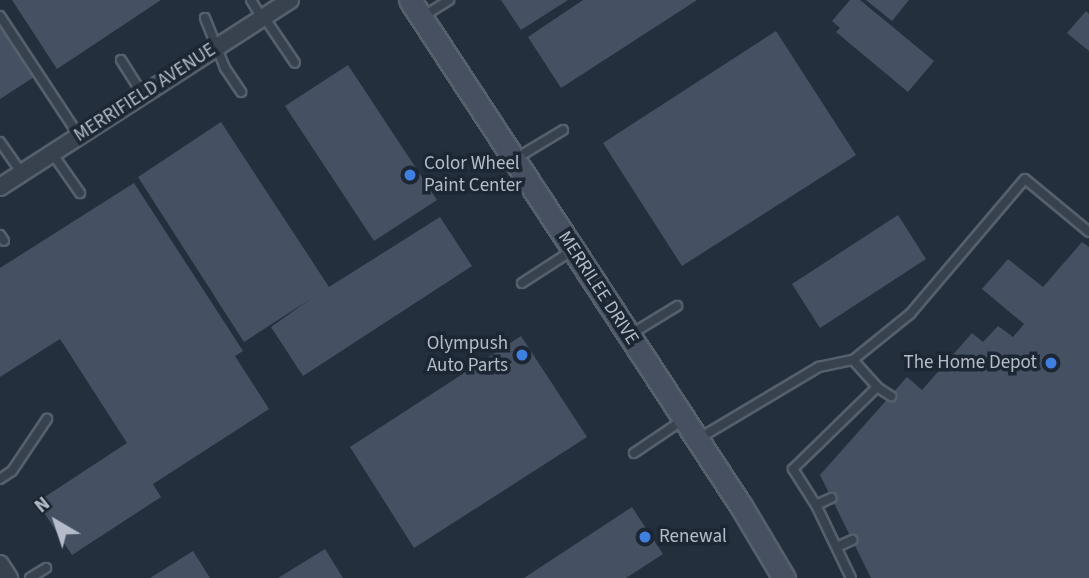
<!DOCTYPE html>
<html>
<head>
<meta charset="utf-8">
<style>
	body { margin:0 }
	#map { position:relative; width:1089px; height:578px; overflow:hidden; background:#242f3e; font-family:"Source Sans 3",sans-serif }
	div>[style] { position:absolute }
	.building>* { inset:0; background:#455162 }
	.roads { filter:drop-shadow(2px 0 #565f6c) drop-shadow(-2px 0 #565f6c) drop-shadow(0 2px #565f6c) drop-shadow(0 -2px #565f6c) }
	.lane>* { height:8px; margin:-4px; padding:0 4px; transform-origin:4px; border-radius:4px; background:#38414e }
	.street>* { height:16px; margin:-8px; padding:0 8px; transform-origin:8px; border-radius:8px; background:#38414e }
	.secondary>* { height:21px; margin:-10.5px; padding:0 10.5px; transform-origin:10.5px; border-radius:10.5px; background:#465061 }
	.dots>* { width:19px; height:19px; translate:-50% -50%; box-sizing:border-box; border:4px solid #1d2633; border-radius:50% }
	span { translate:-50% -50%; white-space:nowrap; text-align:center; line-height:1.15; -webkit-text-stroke:7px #1d2633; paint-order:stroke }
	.street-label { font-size:19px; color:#b4bcc9 }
	.poi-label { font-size:19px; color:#b4bcc9 }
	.left { translate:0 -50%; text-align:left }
	.right { translate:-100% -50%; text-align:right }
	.north { position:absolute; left:21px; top:487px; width:70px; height:70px; -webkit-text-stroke:5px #1d2633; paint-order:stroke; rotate:321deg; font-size:19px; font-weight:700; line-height:28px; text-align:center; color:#b4bcc9 }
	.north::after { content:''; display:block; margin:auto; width:24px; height:32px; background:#b4bcc9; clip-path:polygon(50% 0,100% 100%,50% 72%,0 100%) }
</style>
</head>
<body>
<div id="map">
	<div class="building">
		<div style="clip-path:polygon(12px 0,161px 0,57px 69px)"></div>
		<div style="clip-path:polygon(501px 0,568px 0,521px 30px)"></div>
		<div style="clip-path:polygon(583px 0,697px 0,561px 88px,528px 37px)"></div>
		<div style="clip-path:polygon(850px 0,860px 0,934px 61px,908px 92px,836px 32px,840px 28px,832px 21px)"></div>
		<div style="clip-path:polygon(866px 0,909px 0,892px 21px)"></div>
		<div style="clip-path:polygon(1086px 11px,1089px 14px,1089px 51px,1067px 33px)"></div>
		<div style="clip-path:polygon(0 25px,34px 77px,0 99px)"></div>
		<div style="clip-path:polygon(776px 31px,856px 155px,682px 266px,603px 143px)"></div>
		<div style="clip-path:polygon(348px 65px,437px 200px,374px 241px,285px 106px)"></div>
		<div style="clip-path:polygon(221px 122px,329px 287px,440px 217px,472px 266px,303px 376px,271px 327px,312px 298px,244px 342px,138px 177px)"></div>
		<div style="clip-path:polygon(134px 183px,243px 351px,235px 356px,269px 409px,153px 484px,161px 497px,72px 555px,37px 502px,127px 443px,60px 339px,0 377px,0 268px)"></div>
		<div style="clip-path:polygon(898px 215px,926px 259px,820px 328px,792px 284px)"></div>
		<div style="clip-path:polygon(1082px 242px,1089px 247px,1089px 578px,871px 578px,820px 475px,907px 377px,922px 390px,972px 333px,983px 342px,998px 326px,1013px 337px,1024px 324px,982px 289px,1008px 259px,1043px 287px)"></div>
		<div style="clip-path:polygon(521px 336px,587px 437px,414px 548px,350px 447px)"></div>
		<div style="clip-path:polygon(632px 507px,663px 554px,626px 578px,524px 578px)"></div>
		<div style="clip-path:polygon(325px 549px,343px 578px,278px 578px)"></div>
		<div style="clip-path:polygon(193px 551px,210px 578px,150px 578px)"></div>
	</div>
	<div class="roads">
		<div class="lane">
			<div style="left:251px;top:0;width:21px;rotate:59deg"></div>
			<div style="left:0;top:16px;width:144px;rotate:56.6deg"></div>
			<div style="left:264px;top:17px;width:55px;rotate:56deg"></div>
			<div style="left:422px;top:17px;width:32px;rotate:-32deg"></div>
			<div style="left:205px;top:18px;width:54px;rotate:68.2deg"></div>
			<div style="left:225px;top:68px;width:29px;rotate:56deg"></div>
			<div style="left:121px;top:60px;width:41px;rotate:57.8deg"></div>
			<div style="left:0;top:142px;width:38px;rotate:55deg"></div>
			<div style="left:52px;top:153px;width:49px;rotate:55deg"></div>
			<div style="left:515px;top:159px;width:56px;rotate:-31.1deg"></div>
			<div style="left:0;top:235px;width:7px;rotate:56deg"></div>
			<div style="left:522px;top:283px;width:61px;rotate:-32.9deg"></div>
			<div style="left:631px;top:334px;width:54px;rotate:-31.3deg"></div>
			<div style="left:853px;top:360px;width:73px;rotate:-38.9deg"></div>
			<div style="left:910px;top:314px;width:177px;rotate:-49.6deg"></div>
			<div style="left:1025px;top:179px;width:83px;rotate:39.6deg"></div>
			<div style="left:698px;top:439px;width:141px;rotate:-30.8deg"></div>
			<div style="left:819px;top:367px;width:35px;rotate:-12deg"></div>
			<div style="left:853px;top:360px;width:36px;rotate:48deg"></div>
			<div style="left:877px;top:387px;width:17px;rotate:33deg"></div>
			<div style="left:634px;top:453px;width:59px;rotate:-34deg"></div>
			<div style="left:0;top:479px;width:14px;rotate:-34deg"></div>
			<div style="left:12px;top:471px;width:63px;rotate:-56.1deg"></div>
			<div style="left:816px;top:505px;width:17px;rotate:-25deg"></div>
			<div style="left:837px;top:547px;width:17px;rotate:-25deg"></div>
			<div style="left:30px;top:578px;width:19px;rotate:-32deg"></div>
			<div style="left:851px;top:578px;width:81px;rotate:-115.6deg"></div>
			<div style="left:816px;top:505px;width:43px;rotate:-122.6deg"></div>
			<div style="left:793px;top:469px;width:117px;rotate:-44.3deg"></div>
		</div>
		<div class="street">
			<div style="left:0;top:187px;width:345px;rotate:-32.8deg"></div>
			<div style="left:0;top:564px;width:17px;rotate:57deg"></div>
		</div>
		<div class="secondary">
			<div style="left:410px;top:0;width:605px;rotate:56.81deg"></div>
			<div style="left:741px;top:506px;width:84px;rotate:59.2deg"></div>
		</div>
	</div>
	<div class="dots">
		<div style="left:410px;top:175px;background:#3f7fe0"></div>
		<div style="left:522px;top:355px;background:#3f7fe0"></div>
		<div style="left:1051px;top:363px;background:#3f7fe0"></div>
		<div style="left:645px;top:537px;background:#3f7fe0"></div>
	</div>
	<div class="street-label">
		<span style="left:145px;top:93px;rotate:-33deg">MERRIFIELD AVENUE</span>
		<span style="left:598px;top:288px;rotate:57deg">MERRILEE DRIVE</span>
	</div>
	<div class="poi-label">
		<span class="left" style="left:424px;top:175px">Color Wheel<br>Paint Center</span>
		<span class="right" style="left:508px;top:355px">Olympush<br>Auto Parts</span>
		<span class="right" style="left:1037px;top:363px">The Home Depot</span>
		<span class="left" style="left:659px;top:537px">Renewal</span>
	</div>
	<div class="north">N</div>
</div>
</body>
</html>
